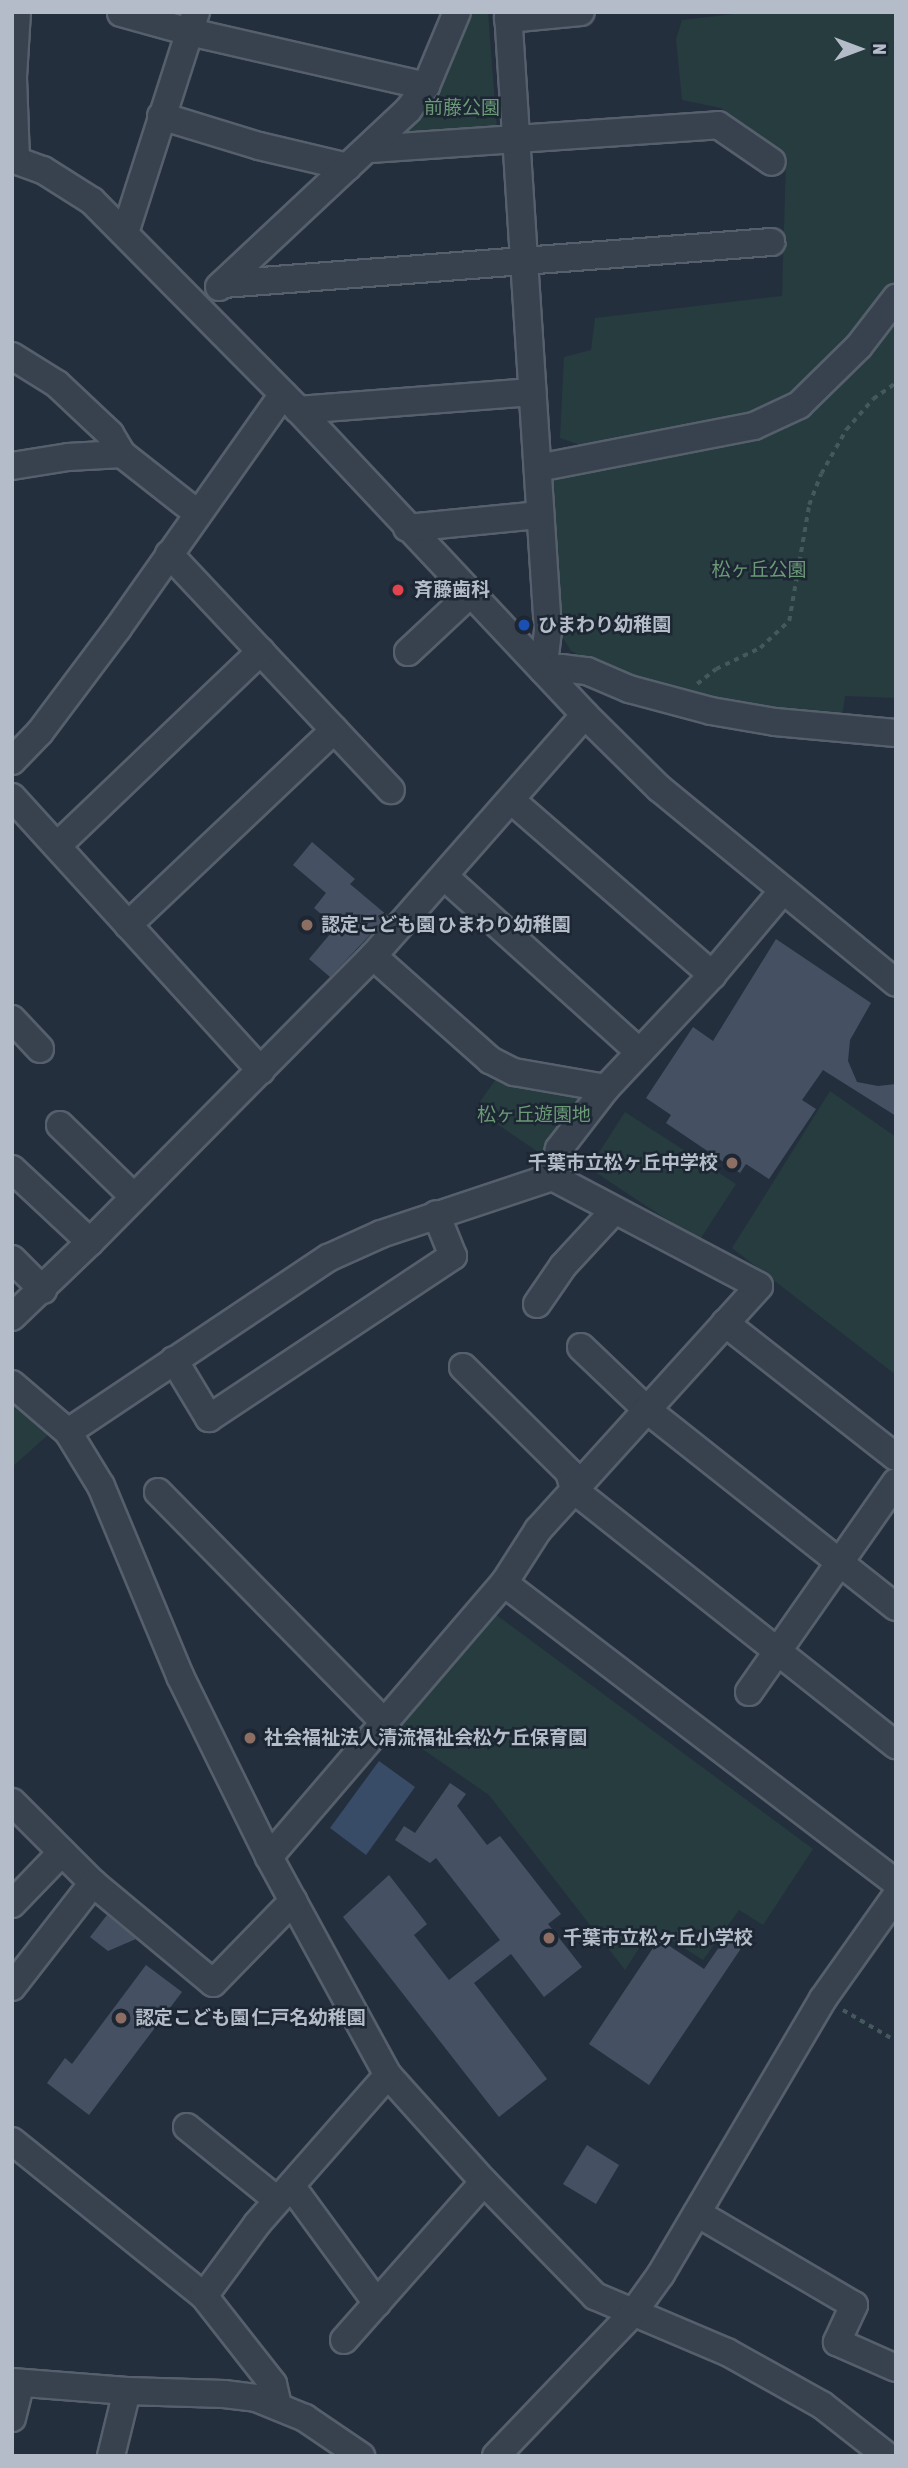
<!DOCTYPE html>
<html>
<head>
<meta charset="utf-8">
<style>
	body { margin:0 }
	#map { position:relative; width:908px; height:2468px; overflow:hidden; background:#242f3e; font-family:"Asap Condensed","Noto Sans JP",sans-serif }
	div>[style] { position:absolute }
	.green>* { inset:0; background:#263c3f }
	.water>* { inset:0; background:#394c67 }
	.building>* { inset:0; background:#455162 }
	.path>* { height:3.5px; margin-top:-1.75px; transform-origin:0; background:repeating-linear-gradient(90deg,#44595c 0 5px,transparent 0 10px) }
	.roads { filter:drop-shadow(2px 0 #565f6c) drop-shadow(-2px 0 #565f6c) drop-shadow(0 2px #565f6c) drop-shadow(0 -2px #565f6c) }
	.minor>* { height:26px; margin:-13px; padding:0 13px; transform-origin:13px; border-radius:13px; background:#38414e }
	.dots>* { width:19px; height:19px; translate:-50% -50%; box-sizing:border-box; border:4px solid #1d2633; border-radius:50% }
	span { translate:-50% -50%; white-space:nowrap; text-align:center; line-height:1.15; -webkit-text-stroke:5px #1d2633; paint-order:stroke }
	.park-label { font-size:19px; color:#6b9a76 }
	.poi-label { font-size:19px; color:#b4bcc9; font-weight:700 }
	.left { translate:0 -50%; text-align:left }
	.right { translate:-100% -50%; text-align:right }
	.frame { position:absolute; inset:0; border:14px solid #b4bcc9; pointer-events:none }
	.north { position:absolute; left:824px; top:14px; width:70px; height:70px; -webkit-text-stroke:5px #1d2633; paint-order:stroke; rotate:90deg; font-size:19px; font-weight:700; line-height:28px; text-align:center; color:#b4bcc9 }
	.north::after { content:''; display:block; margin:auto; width:24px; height:32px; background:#b4bcc9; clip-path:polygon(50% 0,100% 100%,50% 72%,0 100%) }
</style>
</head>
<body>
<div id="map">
	<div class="green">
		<div style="clip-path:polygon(467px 12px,488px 12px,497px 130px,394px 134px)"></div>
		<div style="clip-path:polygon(751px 12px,896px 12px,896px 698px,845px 696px,842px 717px,744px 705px,643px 685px,571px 651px,561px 635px,549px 483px,558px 470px,617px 458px,560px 438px,564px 357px,591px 350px,595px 318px,782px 296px,786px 158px,721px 108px,682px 100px,676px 39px,682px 20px)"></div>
		<div style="clip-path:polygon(496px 1079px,586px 1096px,547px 1158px,475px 1109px)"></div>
		<div style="clip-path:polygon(830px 1091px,896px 1137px,896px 1375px,732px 1248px)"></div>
		<div style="clip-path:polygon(625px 1112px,736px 1184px,699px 1241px,589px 1168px)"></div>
		<div style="clip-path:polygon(12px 1401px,49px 1434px,12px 1467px)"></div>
		<div style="clip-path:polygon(495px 1614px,813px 1849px,763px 1925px,739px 1910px,703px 1960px,652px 1928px,625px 1970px,489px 1795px,392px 1728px)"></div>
	</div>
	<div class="water">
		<div style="clip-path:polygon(379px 1761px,415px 1787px,366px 1855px,330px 1828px)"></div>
	</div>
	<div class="building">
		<div style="clip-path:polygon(312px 842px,355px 879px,350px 884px,388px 916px,330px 977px,309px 959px,336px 927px,314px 908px,326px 893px,293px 865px)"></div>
		<div style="clip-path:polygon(776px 939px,871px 1003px,850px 1040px,848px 1061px,857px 1082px,878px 1086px,896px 1084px,896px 1116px,823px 1070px,802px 1100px,816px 1109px,769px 1179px,746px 1164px,740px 1173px,666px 1123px,671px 1115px,646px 1098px,693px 1027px,713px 1041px)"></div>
		<div style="clip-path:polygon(450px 1783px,466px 1794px,457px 1806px,487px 1845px,500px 1836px,561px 1914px,548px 1924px,582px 1967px,544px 1997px,511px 1954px,474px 1983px,547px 2079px,499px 2117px,343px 1917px,389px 1875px,427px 1924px,414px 1935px,449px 1980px,500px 1940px,436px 1858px,430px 1863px,395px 1840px,404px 1826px,415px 1833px)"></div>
		<div style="clip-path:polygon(107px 1915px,136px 1939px,108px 1951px,90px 1937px)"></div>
		<div style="clip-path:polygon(733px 1927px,748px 1938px,649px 2085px,589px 2044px,659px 1939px,704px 1969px)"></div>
		<div style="clip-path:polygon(146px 1965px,182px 1992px,89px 2115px,47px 2083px,65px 2058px,72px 2064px)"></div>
		<div style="clip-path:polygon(587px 2145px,619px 2165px,596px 2204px,563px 2184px)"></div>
	</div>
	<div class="path">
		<div style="left:697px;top:684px;width:24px;rotate:-38deg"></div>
		<div style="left:716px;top:669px;width:49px;rotate:-25.5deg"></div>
		<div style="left:760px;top:648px;width:40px;rotate:-43deg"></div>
		<div style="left:789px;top:621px;width:118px;rotate:-80.2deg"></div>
		<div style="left:809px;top:505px;width:33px;rotate:-69deg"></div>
		<div style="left:821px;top:474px;width:51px;rotate:-60.4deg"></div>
		<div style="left:846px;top:430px;width:41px;rotate:-48.9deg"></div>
		<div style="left:873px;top:399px;width:28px;rotate:-35deg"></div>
		<div style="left:843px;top:2010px;width:61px;rotate:30.3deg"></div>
	</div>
	<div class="roads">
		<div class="minor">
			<div style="left:508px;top:12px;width:620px;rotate:86.3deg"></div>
			<div style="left:548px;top:631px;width:39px;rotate:97deg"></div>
			<div style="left:543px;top:670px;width:18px;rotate:-6deg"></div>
			<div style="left:561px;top:668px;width:26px;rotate:7deg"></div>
			<div style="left:587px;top:671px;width:46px;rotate:23.2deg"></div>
			<div style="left:629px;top:689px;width:85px;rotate:15deg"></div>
			<div style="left:711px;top:711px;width:65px;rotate:9.8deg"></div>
			<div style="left:775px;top:722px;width:121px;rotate:5.2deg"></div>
			<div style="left:121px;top:13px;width:72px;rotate:15.4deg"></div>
			<div style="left:190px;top:32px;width:242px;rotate:12.9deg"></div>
			<div style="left:508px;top:19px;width:73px;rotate:-5.5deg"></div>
			<div style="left:161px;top:116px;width:102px;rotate:17deg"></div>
			<div style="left:259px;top:146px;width:91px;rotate:13.3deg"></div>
			<div style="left:370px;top:149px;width:349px;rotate:-3.9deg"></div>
			<div style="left:718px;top:125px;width:65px;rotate:34.4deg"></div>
			<div style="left:12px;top:159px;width:33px;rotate:20deg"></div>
			<div style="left:43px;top:170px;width:58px;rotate:32.3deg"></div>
			<div style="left:92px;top:201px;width:290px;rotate:45.3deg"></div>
			<div style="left:296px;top:407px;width:422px;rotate:46.8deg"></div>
			<div style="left:585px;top:715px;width:104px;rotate:44.6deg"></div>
			<div style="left:659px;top:788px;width:307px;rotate:39.4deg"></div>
			<div style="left:16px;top:160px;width:83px;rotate:-92.1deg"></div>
			<div style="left:13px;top:77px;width:65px;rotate:-86.5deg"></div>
			<div style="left:125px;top:233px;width:232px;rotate:-72.2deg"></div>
			<div style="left:223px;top:284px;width:550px;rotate:-4.38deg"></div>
			<div style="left:219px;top:287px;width:259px;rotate:-43.1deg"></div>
			<div style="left:408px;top:110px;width:30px;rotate:-53deg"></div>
			<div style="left:426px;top:86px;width:80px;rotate:-67.3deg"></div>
			<div style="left:12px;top:356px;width:53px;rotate:31.9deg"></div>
			<div style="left:57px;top:384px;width:73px;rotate:43.3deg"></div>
			<div style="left:110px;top:434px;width:23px;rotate:59deg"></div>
			<div style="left:298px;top:410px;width:235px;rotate:-4.4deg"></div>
			<div style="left:12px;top:466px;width:57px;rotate:-9.1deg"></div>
			<div style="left:68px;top:457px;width:54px;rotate:-3.2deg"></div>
			<div style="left:122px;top:454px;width:95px;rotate:38.2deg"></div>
			<div style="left:538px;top:468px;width:220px;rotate:-11deg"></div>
			<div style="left:754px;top:426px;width:50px;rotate:-25deg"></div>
			<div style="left:799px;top:405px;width:84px;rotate:-44.5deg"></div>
			<div style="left:859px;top:346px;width:61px;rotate:-52.4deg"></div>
			<div style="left:407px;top:528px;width:134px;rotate:-5.6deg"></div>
			<div style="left:169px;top:554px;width:324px;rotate:46.8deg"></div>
			<div style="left:408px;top:652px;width:85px;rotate:-43.1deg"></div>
			<div style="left:12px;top:761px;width:40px;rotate:-46deg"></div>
			<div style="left:40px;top:732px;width:130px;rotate:-53.1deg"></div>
			<div style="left:118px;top:628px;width:286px;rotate:-54.8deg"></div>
			<div style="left:12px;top:797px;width:370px;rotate:47.7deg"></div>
			<div style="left:511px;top:800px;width:267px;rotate:41deg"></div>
			<div style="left:57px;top:846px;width:282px;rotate:-43.7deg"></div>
			<div style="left:445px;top:877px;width:260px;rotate:42deg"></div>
			<div style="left:128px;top:925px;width:284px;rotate:-43.4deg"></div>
			<div style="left:373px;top:956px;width:157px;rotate:41.6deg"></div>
			<div style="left:490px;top:1060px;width:27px;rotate:27deg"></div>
			<div style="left:514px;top:1072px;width:93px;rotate:9.9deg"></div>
			<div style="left:12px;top:1019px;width:41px;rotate:47deg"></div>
			<div style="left:60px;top:1125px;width:103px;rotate:44.2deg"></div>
			<div style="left:12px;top:1169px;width:107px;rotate:43.1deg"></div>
			<div style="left:12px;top:1259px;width:44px;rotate:45deg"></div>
			<div style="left:537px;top:1304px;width:46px;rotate:-55.6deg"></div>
			<div style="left:563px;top:1266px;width:74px;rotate:-47.2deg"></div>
			<div style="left:12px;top:1317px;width:108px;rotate:-43.9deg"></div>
			<div style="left:90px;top:1242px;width:402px;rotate:-45.3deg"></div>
			<div style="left:373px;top:956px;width:321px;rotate:-48.7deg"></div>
			<div style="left:725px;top:1323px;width:217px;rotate:38.1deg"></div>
			<div style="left:581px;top:1347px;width:90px;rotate:43.6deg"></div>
			<div style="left:646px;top:1409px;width:319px;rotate:38.4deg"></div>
			<div style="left:174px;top:1360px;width:68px;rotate:58.9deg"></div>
			<div style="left:209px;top:1418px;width:293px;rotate:-33.6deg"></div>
			<div style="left:453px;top:1256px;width:45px;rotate:-112deg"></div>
			<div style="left:463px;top:1367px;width:149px;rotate:44.7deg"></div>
			<div style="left:569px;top:1472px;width:19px;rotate:74deg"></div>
			<div style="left:574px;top:1490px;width:411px;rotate:38.4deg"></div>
			<div style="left:12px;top:1384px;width:74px;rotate:40.6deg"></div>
			<div style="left:68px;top:1432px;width:63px;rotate:58.6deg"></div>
			<div style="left:101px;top:1486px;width:206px;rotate:67.4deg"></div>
			<div style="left:180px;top:1676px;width:202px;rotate:63.8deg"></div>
			<div style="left:269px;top:1857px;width:248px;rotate:61.4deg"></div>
			<div style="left:388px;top:2075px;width:144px;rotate:48.1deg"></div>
			<div style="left:484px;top:2182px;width:159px;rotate:45.8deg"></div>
			<div style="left:595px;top:2296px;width:143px;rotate:23deg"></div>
			<div style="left:727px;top:2352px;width:109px;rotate:29.2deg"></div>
			<div style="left:822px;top:2405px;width:83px;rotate:38.1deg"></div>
			<div style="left:68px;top:1432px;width:313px;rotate:-33.8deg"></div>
			<div style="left:328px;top:1258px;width:58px;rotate:-24.4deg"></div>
			<div style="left:381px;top:1234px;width:180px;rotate:-18.4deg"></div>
			<div style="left:552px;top:1177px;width:29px;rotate:-76deg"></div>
			<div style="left:559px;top:1149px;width:77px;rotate:-52.4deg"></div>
			<div style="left:606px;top:1088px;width:155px;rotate:-46.8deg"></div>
			<div style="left:712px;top:975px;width:109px;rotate:-49.9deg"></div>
			<div style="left:158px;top:1492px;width:321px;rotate:45.5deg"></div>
			<div style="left:504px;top:1583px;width:494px;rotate:37.4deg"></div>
			<div style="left:749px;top:1692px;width:256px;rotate:-55deg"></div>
			<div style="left:12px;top:1802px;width:115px;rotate:45deg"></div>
			<div style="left:93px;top:1883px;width:156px;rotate:39.8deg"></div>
			<div style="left:213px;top:1983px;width:115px;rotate:-45.7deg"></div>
			<div style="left:269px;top:1857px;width:361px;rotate:-49.4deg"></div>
			<div style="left:504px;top:1583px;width:63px;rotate:-57.3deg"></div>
			<div style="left:538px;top:1530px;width:329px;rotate:-47.8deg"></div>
			<div style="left:759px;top:1286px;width:234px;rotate:-152.2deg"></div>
			<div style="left:12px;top:1904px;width:72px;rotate:-46.1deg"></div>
			<div style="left:12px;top:1987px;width:132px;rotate:-52.1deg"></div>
			<div style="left:187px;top:2127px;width:116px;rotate:39deg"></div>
			<div style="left:12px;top:2141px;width:247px;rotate:38.9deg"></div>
			<div style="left:204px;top:2296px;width:112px;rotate:51.9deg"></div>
			<div style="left:273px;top:2384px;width:23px;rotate:77deg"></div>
			<div style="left:292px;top:2187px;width:144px;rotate:53.8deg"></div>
			<div style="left:697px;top:2213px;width:182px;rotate:30.4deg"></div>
			<div style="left:854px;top:2305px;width:41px;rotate:114.7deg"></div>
			<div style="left:837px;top:2342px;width:64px;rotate:23.8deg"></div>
			<div style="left:204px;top:2296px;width:89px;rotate:-53.6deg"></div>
			<div style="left:257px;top:2224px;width:198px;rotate:-48.7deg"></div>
			<div style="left:344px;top:2340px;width:211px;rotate:-48.5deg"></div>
			<div style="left:12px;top:2382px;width:115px;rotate:4.5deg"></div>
			<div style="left:127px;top:2391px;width:97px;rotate:1.8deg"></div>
			<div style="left:224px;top:2394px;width:32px;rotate:7deg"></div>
			<div style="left:256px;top:2398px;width:53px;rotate:22.2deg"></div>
			<div style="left:305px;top:2418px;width:68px;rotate:34.2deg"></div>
			<div style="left:12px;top:2418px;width:36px;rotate:-76deg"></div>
			<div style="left:111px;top:2456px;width:67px;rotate:-76.2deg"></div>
			<div style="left:496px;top:2456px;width:198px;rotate:-46.2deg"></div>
			<div style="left:633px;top:2313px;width:48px;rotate:-54.3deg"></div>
			<div style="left:661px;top:2274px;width:319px;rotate:-59.5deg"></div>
			<div style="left:823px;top:1999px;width:126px;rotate:-54.7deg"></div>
		</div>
	</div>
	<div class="dots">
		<div style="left:398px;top:590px;background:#e0444e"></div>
		<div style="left:524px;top:625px;background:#1a4fb4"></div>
		<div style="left:307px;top:925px;background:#8d6e63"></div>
		<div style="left:732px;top:1163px;background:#8d6e63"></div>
		<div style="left:250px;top:1738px;background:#8d6e63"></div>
		<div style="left:549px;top:1938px;background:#8d6e63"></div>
		<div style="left:121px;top:2018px;background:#8d6e63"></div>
	</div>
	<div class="park-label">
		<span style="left:462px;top:108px">前藤公園</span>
		<span style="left:759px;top:570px">松ヶ丘公園</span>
		<span style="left:534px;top:1115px">松ヶ丘遊園地</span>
	</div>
	<div class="poi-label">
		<span class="left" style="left:414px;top:590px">斉藤歯科</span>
		<span class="left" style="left:538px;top:625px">ひまわり幼稚園</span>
		<span class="left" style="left:321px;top:925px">認定こども園 ひまわり幼稚園</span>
		<span class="right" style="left:718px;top:1163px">千葉市立松ヶ丘中学校</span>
		<span class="left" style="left:264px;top:1738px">社会福祉法人清流福祉会松ケ丘保育園</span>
		<span class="left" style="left:563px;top:1938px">千葉市立松ヶ丘小学校</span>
		<span class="left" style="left:135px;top:2018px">認定こども園 仁戸名幼稚園</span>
	</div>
	<div class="frame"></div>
	<div class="north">N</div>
</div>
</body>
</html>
